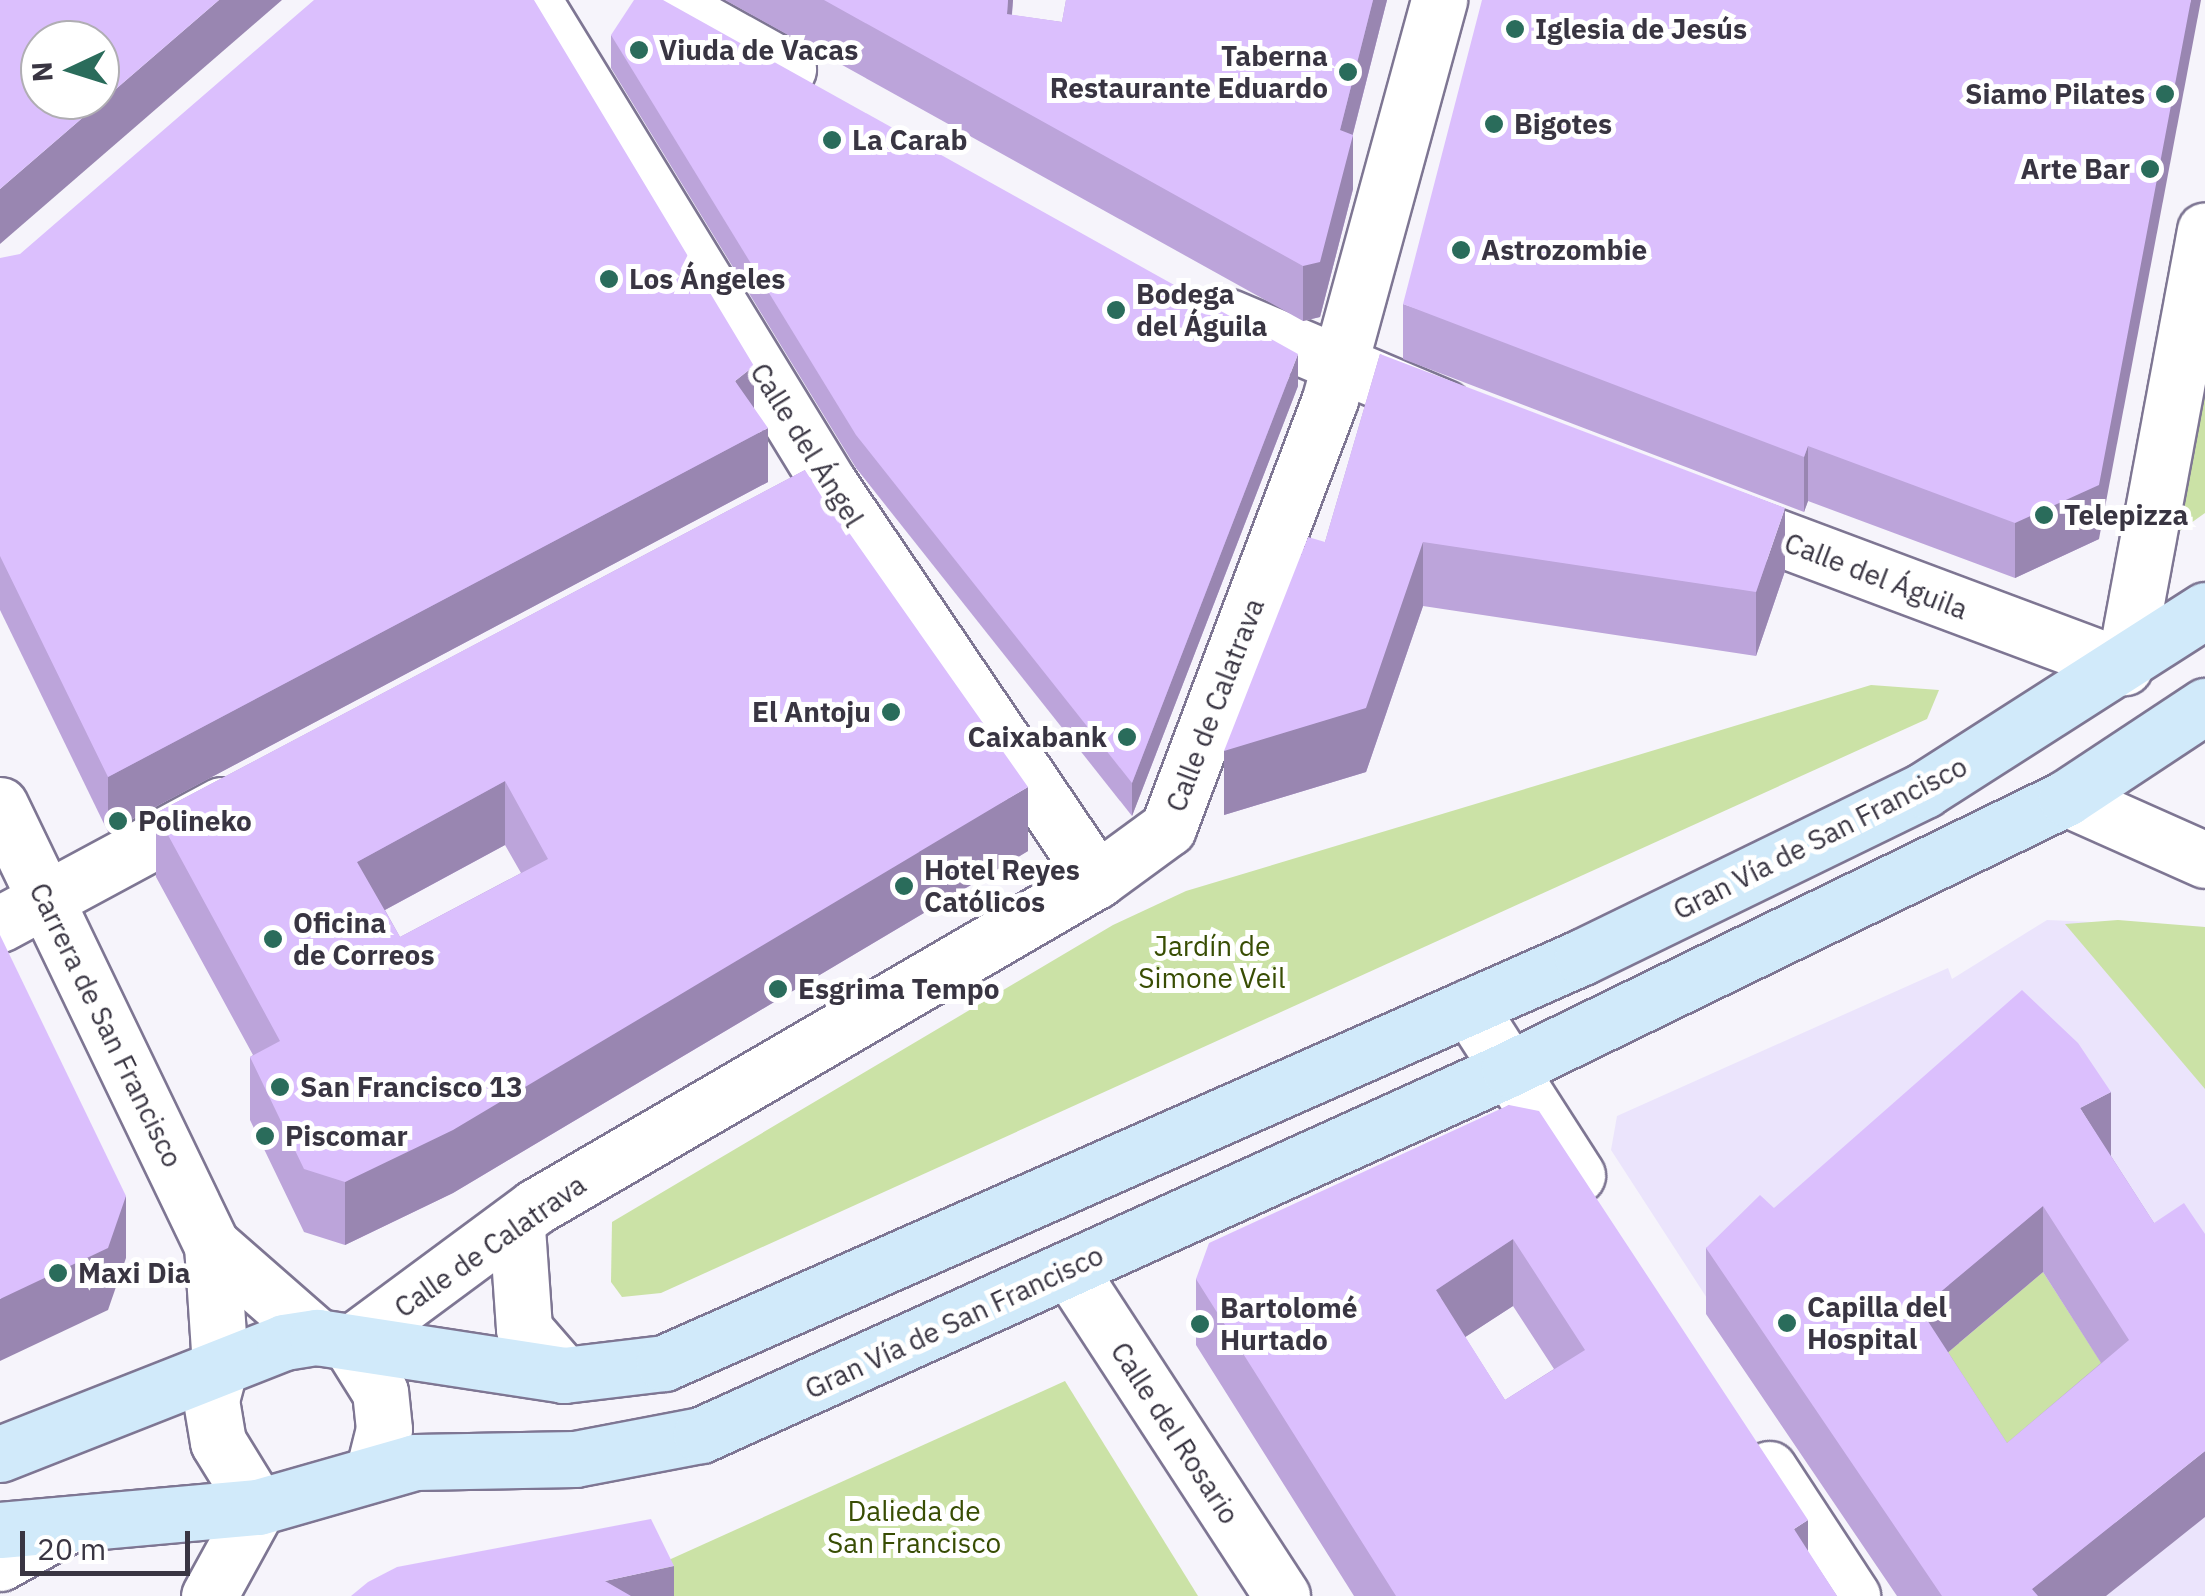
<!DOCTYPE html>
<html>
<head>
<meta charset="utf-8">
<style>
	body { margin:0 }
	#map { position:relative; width:2205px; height:1596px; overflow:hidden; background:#f6f4fb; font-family:"IBM Plex Sans",sans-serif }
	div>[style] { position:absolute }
	.built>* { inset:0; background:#ebe4fc }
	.green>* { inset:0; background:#cbe2a6 }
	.roads { filter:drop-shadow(2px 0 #7e7693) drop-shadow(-2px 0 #7e7693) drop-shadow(0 2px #7e7693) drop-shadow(0 -2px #7e7693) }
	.minor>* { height:55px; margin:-27.5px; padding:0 27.5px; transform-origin:27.5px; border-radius:27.5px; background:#fff }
	.tertiary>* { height:55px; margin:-27.5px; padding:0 27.5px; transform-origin:27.5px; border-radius:27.5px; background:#fff }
	.secondary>* { height:55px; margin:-27.5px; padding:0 27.5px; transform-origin:27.5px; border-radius:27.5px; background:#d1eafa }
	.wall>* { inset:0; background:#bca4da }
	.shaded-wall>* { inset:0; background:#9986b1 }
	.building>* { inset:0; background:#dbbffd }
	.dots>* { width:28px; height:28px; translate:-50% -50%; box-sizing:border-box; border:5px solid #fff; border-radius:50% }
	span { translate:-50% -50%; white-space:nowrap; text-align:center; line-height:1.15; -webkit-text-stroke:10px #fff; paint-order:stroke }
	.poi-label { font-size:28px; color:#393542; font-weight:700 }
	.left { translate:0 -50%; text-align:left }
	.right { translate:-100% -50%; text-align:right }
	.street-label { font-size:28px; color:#393542 }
	.park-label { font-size:28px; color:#384d03 }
	.north { position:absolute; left:20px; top:20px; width:100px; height:100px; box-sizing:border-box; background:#fff; border:2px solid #b0aeb3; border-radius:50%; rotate:266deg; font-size:28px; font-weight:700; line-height:40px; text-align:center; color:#393542 }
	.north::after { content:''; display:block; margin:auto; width:35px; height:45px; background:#2a6c5b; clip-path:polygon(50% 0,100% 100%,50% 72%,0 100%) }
	.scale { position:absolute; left:20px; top:1531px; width:170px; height:45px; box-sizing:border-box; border:5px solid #393542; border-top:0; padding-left:12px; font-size:30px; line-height:35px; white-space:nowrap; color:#393542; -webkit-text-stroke:8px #fff; paint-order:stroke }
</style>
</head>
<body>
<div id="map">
	<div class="built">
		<div style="clip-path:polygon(2047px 920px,2205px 927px,2205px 1596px,1900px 1596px,1611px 1150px,1617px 1116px,1948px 968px,1952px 979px)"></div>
	</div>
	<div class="green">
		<div style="clip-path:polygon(2205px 371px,2205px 513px,2174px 535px)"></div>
		<div style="clip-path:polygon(1871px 685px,1939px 690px,1927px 719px,661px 1293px,622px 1297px,611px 1282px,612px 1222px,1113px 925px,1186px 891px)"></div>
		<div style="clip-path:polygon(2118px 920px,2205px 927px,2205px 1089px,2065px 924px)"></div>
		<div style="clip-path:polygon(2043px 1272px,2129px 1406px,2007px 1509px,1920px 1376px)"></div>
		<div style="clip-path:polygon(1065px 1381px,1198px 1596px,665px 1596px,651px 1568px)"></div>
	</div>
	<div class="roads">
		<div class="minor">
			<div style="left:533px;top:0;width:569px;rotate:58.52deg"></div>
			<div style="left:830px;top:485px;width:477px;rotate:55.9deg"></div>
			<div style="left:664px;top:0;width:142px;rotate:29.1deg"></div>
			<div style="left:1229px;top:317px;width:233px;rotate:22.9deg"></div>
			<div style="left:1715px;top:514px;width:437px;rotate:20.5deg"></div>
			<div style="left:2124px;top:667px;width:444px;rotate:-79.5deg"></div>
			<div style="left:2066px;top:798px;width:152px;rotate:24deg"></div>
			<div style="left:0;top:924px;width:251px;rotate:-28.3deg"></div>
			<div style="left:1469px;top:1007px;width:200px;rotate:57.3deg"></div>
			<div style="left:517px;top:1228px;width:101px;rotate:86deg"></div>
			<div style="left:524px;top:1329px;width:61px;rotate:49deg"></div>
			<div style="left:1069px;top:1269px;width:390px;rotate:56.9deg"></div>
			<div style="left:1769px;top:1469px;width:152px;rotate:56.8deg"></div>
			<div style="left:373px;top:1473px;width:45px;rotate:-76deg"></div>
			<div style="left:384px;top:1429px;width:37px;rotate:-96deg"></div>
			<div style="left:380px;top:1392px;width:57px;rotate:-122deg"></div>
			<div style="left:350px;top:1344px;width:230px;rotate:-36.5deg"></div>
			<div style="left:535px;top:1207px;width:650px;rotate:-30.19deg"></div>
			<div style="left:1097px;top:880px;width:88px;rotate:-36.2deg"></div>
			<div style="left:1168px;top:828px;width:459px;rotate:-69.3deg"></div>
			<div style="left:1330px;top:399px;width:414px;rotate:-74.7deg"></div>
			<div style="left:0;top:1563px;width:72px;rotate:-29.1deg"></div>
			<div style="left:209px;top:1596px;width:102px;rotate:-61.2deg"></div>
			<div style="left:258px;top:1507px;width:76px;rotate:-121.6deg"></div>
			<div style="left:218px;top:1442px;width:43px;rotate:-99.5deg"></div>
			<div style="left:211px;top:1400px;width:35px;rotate:-75deg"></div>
		</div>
		<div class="tertiary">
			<div style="left:0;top:805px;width:488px;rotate:64.3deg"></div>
			<div style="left:212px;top:1245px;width:140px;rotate:41.2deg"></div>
			<div style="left:212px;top:1245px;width:121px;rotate:86.2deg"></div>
		</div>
		<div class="secondary">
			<div style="left:0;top:1454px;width:305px;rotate:-21.5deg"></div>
			<div style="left:284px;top:1342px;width:33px;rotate:-9deg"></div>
			<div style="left:317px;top:1337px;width:250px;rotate:8.7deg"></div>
			<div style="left:564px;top:1375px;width:101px;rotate:-6.8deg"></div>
			<div style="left:664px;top:1363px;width:1004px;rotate:-23.86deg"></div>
			<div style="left:1582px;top:957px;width:381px;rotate:-26deg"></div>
			<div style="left:1924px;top:790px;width:334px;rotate:-32.6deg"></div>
			<div style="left:0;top:1530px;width:259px;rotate:-5.1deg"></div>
			<div style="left:258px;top:1507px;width:163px;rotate:-16deg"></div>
			<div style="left:415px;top:1462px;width:160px;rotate:-1.1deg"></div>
			<div style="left:575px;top:1459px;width:128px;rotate:-10.8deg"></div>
			<div style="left:701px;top:1435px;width:887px;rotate:-24.37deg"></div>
			<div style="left:1509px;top:1069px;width:619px;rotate:-25.94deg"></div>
			<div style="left:2066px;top:798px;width:167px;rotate:-33.5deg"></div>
		</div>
	</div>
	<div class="wall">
		<div style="clip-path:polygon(725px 0,1013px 0,1012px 15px,1062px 22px,1066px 0,1387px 0,1353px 134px,1353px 189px,1320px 317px,1303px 321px)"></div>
		<div style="clip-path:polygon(611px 35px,1298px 386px,1132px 816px,856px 468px,611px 68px)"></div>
		<div style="clip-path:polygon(0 258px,754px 408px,768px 482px,108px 832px,0 610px)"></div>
		<div style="clip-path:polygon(1403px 304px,2099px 539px,2015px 578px,1808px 501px,1804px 512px,1403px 359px)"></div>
		<div style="clip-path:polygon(1380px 354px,1785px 571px,1756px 656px,1423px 606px,1366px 772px,1224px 815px,1325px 542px)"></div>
		<div style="clip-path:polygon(evenodd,805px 470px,1028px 851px,453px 1193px,345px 1245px,304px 1232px,250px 1120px,250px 1057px,253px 1055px,156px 877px,156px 813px,805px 470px,505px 845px,521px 873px,400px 937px,385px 910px,505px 845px)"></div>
		<div style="clip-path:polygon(evenodd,1509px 1105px,1808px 1552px,1837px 1596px,1354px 1596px,1196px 1345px,1196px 1279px,1509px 1105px,1513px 1306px,1554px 1369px,1505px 1400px,1465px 1337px,1513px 1306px)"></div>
		<div style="clip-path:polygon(evenodd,2111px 1156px,2154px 1223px,2106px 1596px,1897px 1596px,1706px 1314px,1706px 1248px,1774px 1208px,2111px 1156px,2043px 1272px,2101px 1363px,2007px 1443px,1948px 1352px,2043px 1272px)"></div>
	</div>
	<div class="shaded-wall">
		<div style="clip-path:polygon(219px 0,282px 0,0 244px,0 189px)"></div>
		<div style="clip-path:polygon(1008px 0,1013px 0,1007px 69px,1007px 14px)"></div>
		<div style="clip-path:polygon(1373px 0,1387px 0,1340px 184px,1340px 130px)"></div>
		<div style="clip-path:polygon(2191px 0,2201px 0,2099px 539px,2015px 578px,2015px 523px)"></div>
		<div style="clip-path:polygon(1353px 135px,1353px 189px,1320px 317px,1303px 321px,1303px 266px)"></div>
		<div style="clip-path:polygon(1298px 354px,1298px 386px,1132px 816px,1132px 783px)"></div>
		<div style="clip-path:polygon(754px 366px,754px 421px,735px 381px)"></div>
		<div style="clip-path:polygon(768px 428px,768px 482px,108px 832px,108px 777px)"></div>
		<div style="clip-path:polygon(1808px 446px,1808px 501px,1804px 512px,1804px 457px)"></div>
		<div style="clip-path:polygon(1785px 508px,1785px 571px,1756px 656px,1756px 592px)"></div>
		<div style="clip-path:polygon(1423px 542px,1423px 606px,1366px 772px,1224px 815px,1224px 751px)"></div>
		<div style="clip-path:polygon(505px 781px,505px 845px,357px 925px,357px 862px)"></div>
		<div style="clip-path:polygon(1028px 787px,1028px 851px,453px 1193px,345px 1245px,345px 1182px)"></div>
		<div style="clip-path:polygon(2111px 1092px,2111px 1158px,2080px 1108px)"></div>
		<div style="clip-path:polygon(126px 1196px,126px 1258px,108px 1310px,0 1361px,0 1299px)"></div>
		<div style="clip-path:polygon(2043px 1206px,2043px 1272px,1920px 1376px,1920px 1309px)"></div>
		<div style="clip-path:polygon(1513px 1239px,1513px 1306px,1436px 1356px,1436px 1290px)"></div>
		<div style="clip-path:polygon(2205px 1451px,2205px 1517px,2106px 1596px,2032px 1596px,2032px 1589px)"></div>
		<div style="clip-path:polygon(1808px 1520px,1808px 1586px,1794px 1529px)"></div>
		<div style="clip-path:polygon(674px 1566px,674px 1596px,605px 1596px,605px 1581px)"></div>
	</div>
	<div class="building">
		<div style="clip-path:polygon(evenodd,0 0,219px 0,0 189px,0 0,40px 40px,100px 40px,100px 100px,40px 100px,40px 40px)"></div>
		<div style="clip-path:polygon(314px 0,534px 0,754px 366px,735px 381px,768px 428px,108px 777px,0 556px,0 258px,20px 254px)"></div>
		<div style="clip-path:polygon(634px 0,663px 0,1298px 354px,1132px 783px,856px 435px,611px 35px)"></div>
		<div style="clip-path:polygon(824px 0,1008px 0,1007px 14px,1062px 22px,1066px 0,1373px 0,1340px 130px,1353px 135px,1320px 262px,1303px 266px)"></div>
		<div style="clip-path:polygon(1482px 0,2191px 0,2099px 485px,2015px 523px,1808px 446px,1804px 457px,1403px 304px)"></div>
		<div style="clip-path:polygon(1380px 354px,1785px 508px,1756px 592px,1423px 542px,1366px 708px,1224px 751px,1308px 537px,1325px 542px)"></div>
		<div style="clip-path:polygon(evenodd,805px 470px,1028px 787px,453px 1130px,345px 1182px,304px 1169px,250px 1057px,280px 1041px,156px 813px,805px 470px,505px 781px,548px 859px,400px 937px,357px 862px,505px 781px)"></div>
		<div style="clip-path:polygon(0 935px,126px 1196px,108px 1248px,0 1299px)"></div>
		<div style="clip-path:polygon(evenodd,2022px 990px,2078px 1043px,2111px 1092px,2080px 1108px,2154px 1223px,2184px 1203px,2205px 1234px,2205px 1451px,2032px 1589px,2038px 1596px,1942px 1596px,1706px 1248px,1760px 1195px,1774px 1208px,2022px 990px,2043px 1206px,2129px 1340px,2007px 1443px,1920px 1309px,2043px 1206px)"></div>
		<div style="clip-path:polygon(evenodd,1509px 1105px,1539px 1111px,1808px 1520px,1794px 1529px,1837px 1596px,1396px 1596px,1196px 1279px,1209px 1243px,1509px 1105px,1513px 1239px,1585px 1350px,1505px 1400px,1436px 1290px,1513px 1239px)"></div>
		<div style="clip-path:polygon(651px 1519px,674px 1566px,605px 1581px,631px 1596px,351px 1596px,368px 1582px,397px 1567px)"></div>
	</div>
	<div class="dots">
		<div style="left:1515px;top:29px;background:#2a6c5b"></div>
		<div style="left:639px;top:50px;background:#2a6c5b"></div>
		<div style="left:1348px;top:72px;background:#2a6c5b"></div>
		<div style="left:2165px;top:94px;background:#2a6c5b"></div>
		<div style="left:1494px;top:124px;background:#2a6c5b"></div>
		<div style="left:832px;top:140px;background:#2a6c5b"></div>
		<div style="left:2150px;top:169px;background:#2a6c5b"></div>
		<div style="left:1461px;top:250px;background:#2a6c5b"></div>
		<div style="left:609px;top:279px;background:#2a6c5b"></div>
		<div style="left:1116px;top:310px;background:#2a6c5b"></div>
		<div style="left:2044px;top:515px;background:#2a6c5b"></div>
		<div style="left:891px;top:712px;background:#2a6c5b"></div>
		<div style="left:1127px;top:737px;background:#2a6c5b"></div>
		<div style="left:118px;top:821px;background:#2a6c5b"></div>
		<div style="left:904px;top:886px;background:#2a6c5b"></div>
		<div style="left:273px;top:939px;background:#2a6c5b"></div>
		<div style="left:778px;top:989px;background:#2a6c5b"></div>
		<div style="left:280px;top:1087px;background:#2a6c5b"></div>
		<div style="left:265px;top:1136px;background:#2a6c5b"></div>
		<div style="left:58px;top:1273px;background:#2a6c5b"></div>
		<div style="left:1787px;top:1323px;background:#2a6c5b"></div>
		<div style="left:1200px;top:1324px;background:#2a6c5b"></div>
	</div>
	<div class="poi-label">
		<span class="left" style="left:1535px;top:29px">Iglesia de Jesús</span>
		<span class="left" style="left:659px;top:50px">Viuda de Vacas</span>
		<span class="right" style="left:1328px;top:72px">Taberna<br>Restaurante Eduardo</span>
		<span class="right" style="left:2145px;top:94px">Siamo Pilates</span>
		<span class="left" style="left:1514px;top:124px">Bigotes</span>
		<span class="left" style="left:852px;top:140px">La Carab</span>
		<span class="right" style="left:2130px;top:169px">Arte Bar</span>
		<span class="left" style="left:1481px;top:250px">Astrozombie</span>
		<span class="left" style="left:629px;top:279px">Los Ángeles</span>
		<span class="left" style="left:1136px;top:310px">Bodega<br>del Águila</span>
		<span class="left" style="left:2064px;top:515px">Telepizza</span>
		<span class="right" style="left:871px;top:712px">El Antoju</span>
		<span class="right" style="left:1107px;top:737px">Caixabank</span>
		<span class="left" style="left:138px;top:821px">Polineko</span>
		<span class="left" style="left:924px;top:886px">Hotel Reyes<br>Católicos</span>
		<span class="left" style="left:293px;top:939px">Oficina<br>de Correos</span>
		<span class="left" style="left:798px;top:989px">Esgrima Tempo</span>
		<span class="left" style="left:300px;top:1087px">San Francisco 13</span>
		<span class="left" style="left:285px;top:1136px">Piscomar</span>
		<span class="left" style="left:78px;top:1273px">Maxi Dia</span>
		<span class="left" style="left:1807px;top:1323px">Capilla del<br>Hospital</span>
		<span class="left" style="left:1220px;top:1324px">Bartolomé<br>Hurtado</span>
	</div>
	<div class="street-label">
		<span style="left:807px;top:445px;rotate:58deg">Calle del Ángel</span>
		<span style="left:1876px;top:576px;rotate:21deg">Calle del Águila</span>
		<span style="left:1215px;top:705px;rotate:-69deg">Calle de Calatrava</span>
		<span style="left:1820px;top:838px;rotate:-27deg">Gran Vía de San Francisco</span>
		<span style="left:106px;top:1025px;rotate:64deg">Carrera de San Francisco</span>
		<span style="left:490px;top:1246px;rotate:-35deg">Calle de Calatrava</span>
		<span style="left:954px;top:1322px;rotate:-25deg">Gran Vía de San Francisco</span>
		<span style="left:1175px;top:1433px;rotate:57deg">Calle del Rosario</span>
	</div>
	<div class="park-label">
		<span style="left:1212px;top:962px">Jardín de<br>Simone Veil</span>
		<span style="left:914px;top:1527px">Dalieda de<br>San Francisco</span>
	</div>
	<div class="north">N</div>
	<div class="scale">20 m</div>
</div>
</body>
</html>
